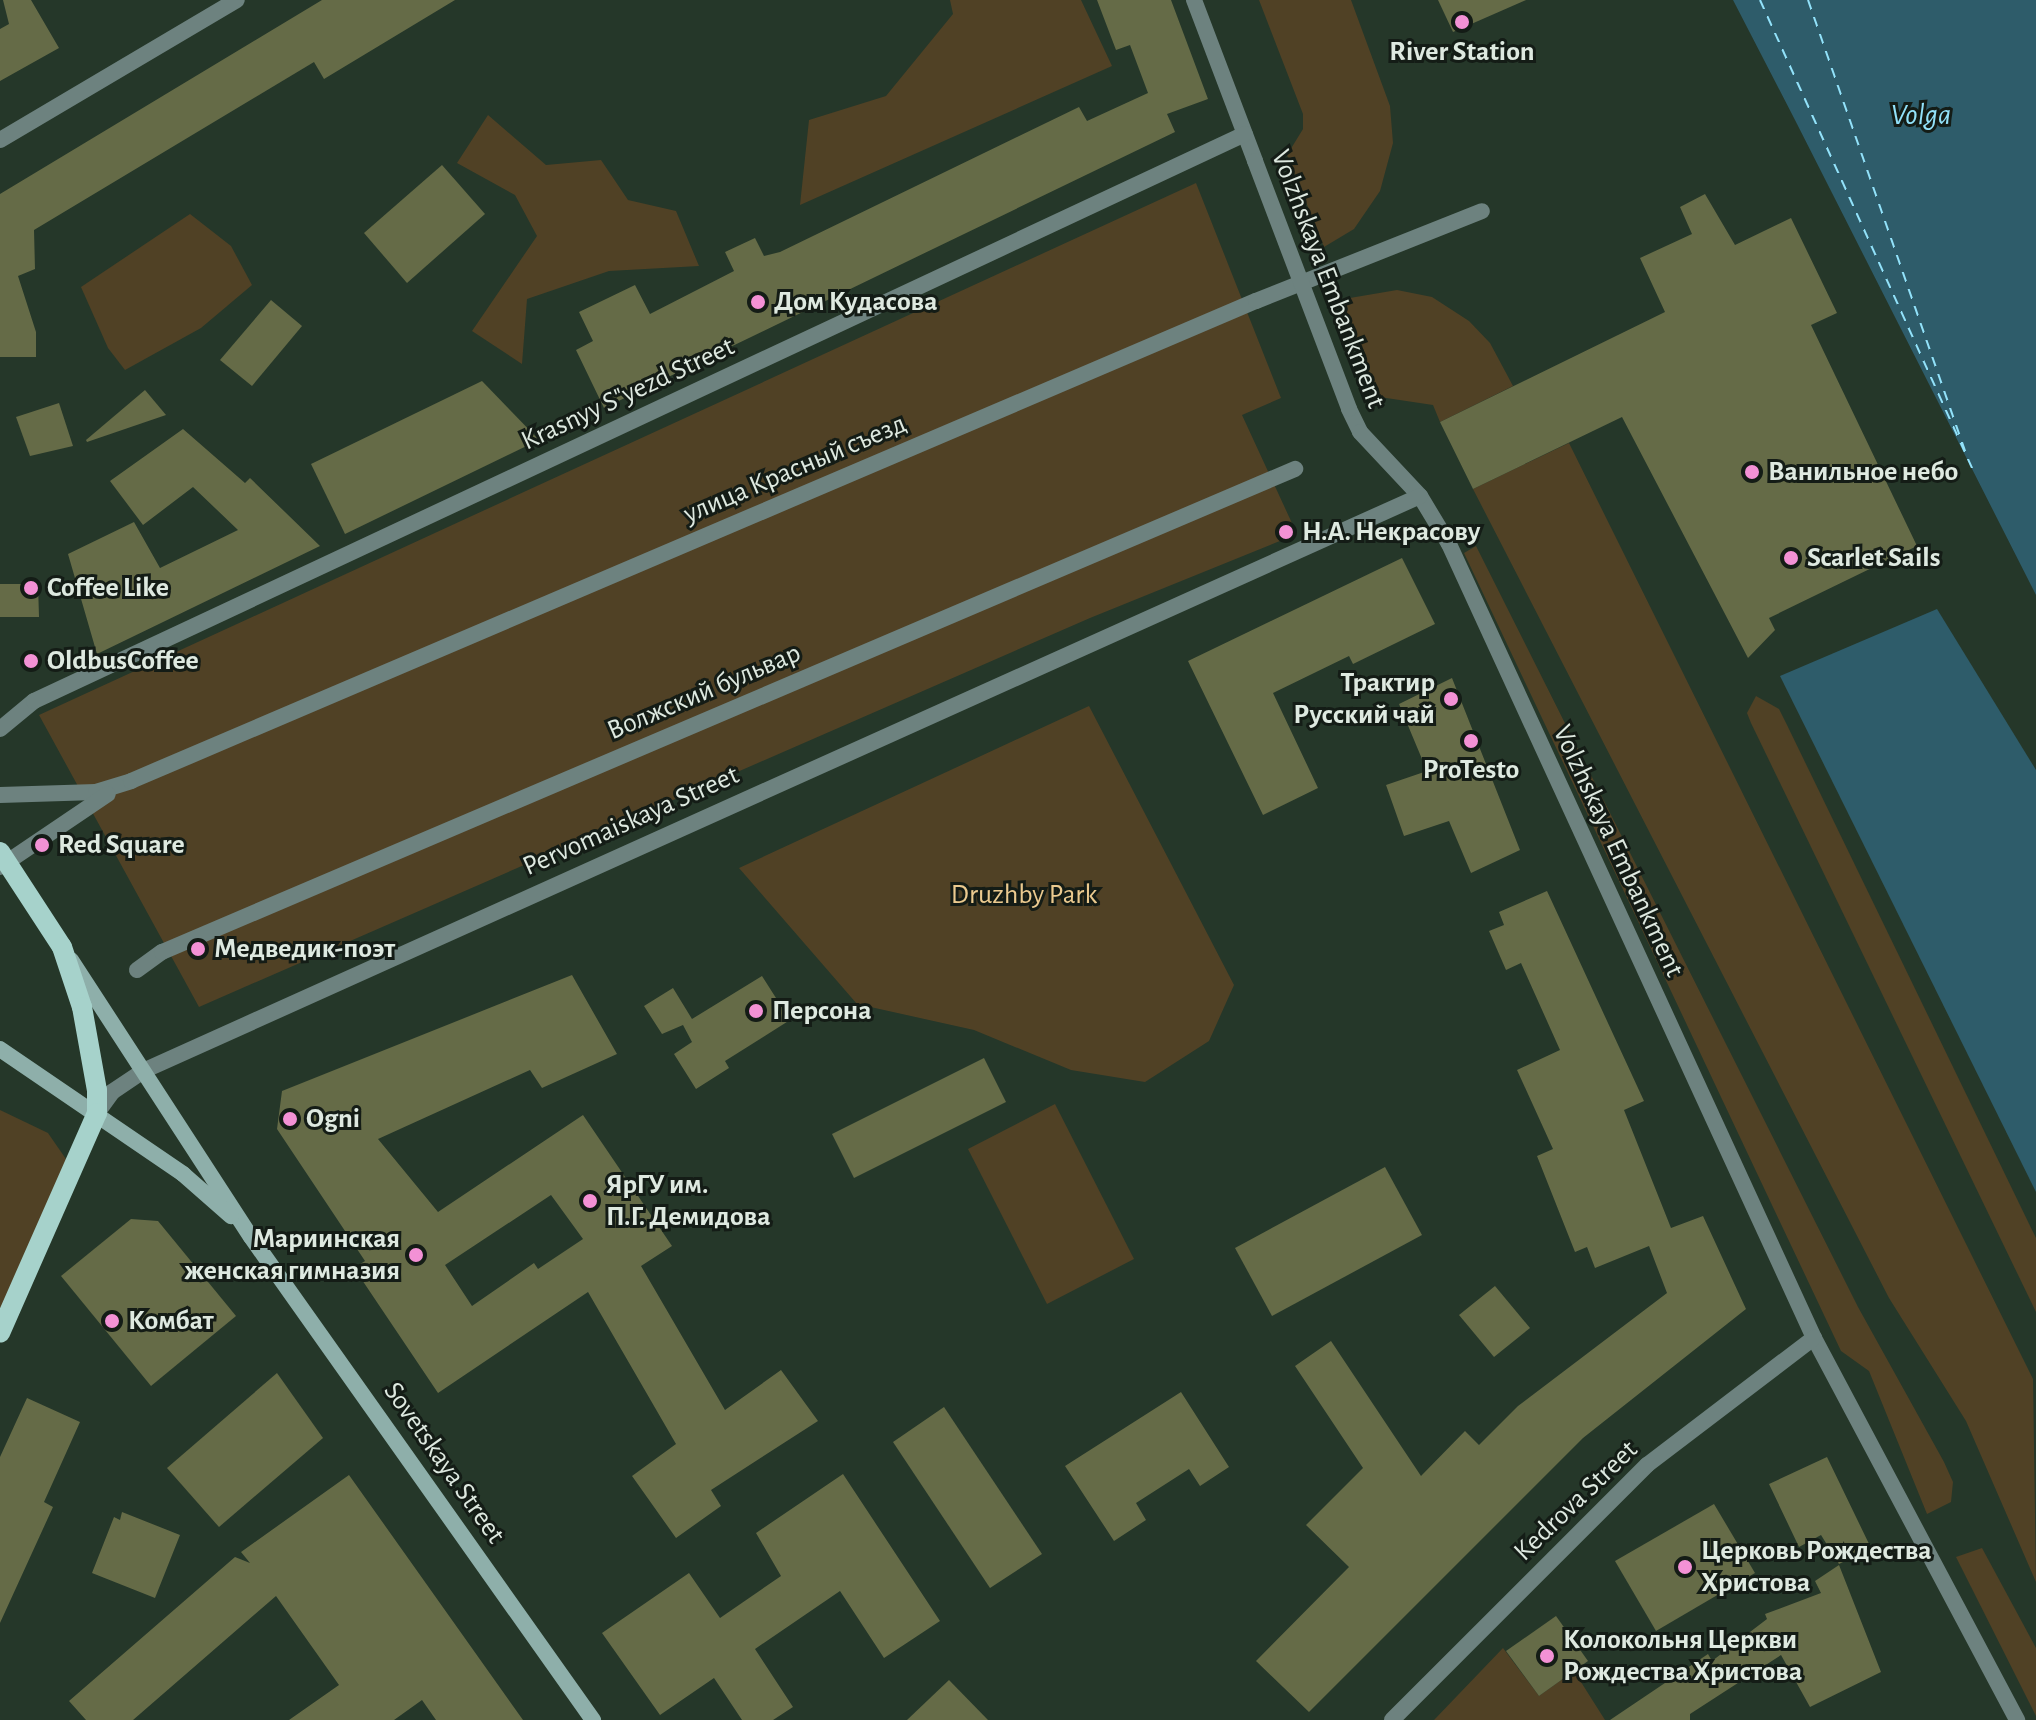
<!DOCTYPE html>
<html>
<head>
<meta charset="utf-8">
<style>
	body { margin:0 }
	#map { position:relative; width:2036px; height:1720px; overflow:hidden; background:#253729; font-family:"Alegreya Sans",sans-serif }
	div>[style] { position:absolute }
	.green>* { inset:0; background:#504125 }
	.water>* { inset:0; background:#2e5c6a }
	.ferry>* { height:2px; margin-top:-1px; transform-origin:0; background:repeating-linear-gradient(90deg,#92e2fa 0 10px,transparent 0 18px) }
	.building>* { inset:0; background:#656b47 }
	.street>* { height:16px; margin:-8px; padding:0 8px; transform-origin:8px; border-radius:8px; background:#6d827f }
	.secondary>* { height:16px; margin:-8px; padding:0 8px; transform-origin:8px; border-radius:8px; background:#8eafaa }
	.primary>* { height:20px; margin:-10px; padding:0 10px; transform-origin:10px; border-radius:10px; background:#a6d2cb }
	.street-bridge>* { height:16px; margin:-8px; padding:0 8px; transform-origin:8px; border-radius:8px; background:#6d827f }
	.dots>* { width:22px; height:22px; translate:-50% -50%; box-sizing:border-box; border:4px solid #141c16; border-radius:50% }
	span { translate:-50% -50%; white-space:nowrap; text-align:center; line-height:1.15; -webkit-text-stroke:6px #141c16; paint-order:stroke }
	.poi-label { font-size:28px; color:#dee9e0; font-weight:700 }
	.left { translate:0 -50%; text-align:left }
	.right { translate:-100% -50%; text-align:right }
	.street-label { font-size:28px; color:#dee9e0 }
	.park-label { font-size:28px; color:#ebca8f }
	.water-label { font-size:30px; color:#92e2fa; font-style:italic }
</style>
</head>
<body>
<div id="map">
	<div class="green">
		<div style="clip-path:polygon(950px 0,1081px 0,1112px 66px,800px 205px,809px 120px,886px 96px,953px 14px)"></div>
		<div style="clip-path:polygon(1259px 0,1351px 0,1390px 106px,1393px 143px,1380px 191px,1354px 229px,1324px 247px,1287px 155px,1303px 129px,1303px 114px)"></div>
		<div style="clip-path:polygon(488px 115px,546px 165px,601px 160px,628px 200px,676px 211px,699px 266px,609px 271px,527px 299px,522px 364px,472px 331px,537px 236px,515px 195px,457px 163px)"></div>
		<div style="clip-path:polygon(1196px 183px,1281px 398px,1242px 415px,1297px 534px,1090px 618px,199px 1007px,39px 715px)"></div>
		<div style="clip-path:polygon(190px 214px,231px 246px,252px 285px,201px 328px,125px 370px,108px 348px,81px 287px)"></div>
		<div style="clip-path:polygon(1397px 290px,1432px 297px,1469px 321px,1490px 343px,1513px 386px,1440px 422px,1433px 405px,1373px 396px,1343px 312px,1348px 309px,1344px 299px)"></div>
		<div style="clip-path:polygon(1569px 443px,2033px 1379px,2036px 1582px,1966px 1421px,1889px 1298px,1473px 489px)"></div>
		<div style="clip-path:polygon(1476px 546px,1858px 1307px,1944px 1462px,1953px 1482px,1951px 1502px,1927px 1514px,1869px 1371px,1841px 1351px,1464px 553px)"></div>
		<div style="clip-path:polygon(1756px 696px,1779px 709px,1787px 725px,2036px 1238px,2036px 1312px,1751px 723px,1747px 713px)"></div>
		<div style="clip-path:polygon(1089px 706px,1234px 985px,1209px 1041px,1145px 1082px,1071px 1070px,974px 1030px,857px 1004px,739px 868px)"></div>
		<div style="clip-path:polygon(1055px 1104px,1134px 1259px,1047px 1304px,968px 1149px)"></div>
		<div style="clip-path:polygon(0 1110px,48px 1133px,68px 1162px,0 1315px)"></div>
		<div style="clip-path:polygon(1982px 1548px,2036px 1648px,2036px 1716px,1956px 1557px)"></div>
		<div style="clip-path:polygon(1503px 1648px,1539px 1696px,1574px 1671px,1605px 1720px,1434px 1720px)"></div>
	</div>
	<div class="water">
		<div style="clip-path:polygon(1733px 0,2036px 0,2036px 595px,1795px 120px)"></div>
		<div style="clip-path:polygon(1937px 609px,2036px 770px,2036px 1192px,1780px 676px)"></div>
	</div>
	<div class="ferry">
		<div style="left:1760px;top:0;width:514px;rotate:65.63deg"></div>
		<div style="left:1808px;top:0;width:483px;rotate:70.8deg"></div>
	</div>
	<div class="building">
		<div style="clip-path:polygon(3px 0,31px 0,59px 48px,0 81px,0 29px,9px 24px)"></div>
		<div style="clip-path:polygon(322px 0,455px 0,324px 79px,314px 62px,34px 230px,35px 269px,18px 276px,36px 332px,36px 357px,0 357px,0 194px)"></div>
		<div style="clip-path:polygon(1097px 0,1171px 0,1208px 99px,1167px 114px,1175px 132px,604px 408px,576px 350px,593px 341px,579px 312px,635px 285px,650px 314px,734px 271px,725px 252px,755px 238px,764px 256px,780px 252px,1079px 107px,1087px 121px,1148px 93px,1130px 45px,1116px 50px)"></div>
		<div style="clip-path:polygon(1438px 0,1526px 0,1453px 32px)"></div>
		<div style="clip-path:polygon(442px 165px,485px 214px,407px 283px,364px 233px)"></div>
		<div style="clip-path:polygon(1705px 194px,1735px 245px,1791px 218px,1837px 313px,1811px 325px,1917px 546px,1769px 618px,1775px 630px,1748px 658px,1622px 417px,1473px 489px,1440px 422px,1665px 312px,1640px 258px,1692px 234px,1680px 207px)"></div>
		<div style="clip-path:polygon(271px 300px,302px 326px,252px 386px,220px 360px)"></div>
		<div style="clip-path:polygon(482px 381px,539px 440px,345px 534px,311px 464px)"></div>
		<div style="clip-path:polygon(145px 390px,166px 415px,87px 442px,86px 440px)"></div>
		<div style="clip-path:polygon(59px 403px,73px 446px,30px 456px,16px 417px)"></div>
		<div style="clip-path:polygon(183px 429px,245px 483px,250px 478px,320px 546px,97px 654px,68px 554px,134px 522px,160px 568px,238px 530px,193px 487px,143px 525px,110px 481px)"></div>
		<div style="clip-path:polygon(1402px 558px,1435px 624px,1353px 664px,1349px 656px,1273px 693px,1318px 788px,1263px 815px,1188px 661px)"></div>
		<div style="clip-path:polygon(0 584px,38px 584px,39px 617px,0 617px)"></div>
		<div style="clip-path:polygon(1452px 678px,1520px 850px,1471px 873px,1449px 821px,1404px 836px,1386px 785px,1427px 771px,1399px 704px)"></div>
		<div style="clip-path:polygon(1547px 891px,1644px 1101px,1624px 1110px,1671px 1228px,1703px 1216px,1746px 1309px,1583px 1438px,1309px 1712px,1256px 1661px,1349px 1567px,1306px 1525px,1363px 1468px,1295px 1366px,1331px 1341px,1421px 1476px,1465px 1431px,1479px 1445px,1518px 1406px,1667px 1293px,1649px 1246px,1595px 1268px,1587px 1247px,1575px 1252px,1537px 1156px,1553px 1149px,1517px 1070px,1560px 1050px,1521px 963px,1506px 970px,1489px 931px,1504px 925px,1499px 912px)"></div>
		<div style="clip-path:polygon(evenodd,572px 975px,617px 1054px,542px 1088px,530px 1070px,378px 1139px,438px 1212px,583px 1115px,672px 1246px,641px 1266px,725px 1410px,781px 1370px,818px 1421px,711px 1490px,721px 1506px,676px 1538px,632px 1476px,676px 1444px,588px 1292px,438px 1393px,354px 1268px,365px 1261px,277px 1129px,282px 1091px,572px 975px,551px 1195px,583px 1239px,538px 1269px,534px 1263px,472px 1306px,445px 1265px,551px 1195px)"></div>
		<div style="clip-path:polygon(762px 976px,790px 1020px,725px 1061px,729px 1068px,696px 1089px,674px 1054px,692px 1042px,683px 1025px,662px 1034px,644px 1006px,673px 988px,692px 1019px)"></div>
		<div style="clip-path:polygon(984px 1058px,1006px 1102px,854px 1178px,832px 1134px)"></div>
		<div style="clip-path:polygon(1385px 1167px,1422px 1235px,1272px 1316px,1235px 1248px)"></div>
		<div style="clip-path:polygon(131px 1219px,158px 1221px,236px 1316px,151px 1386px,61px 1276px)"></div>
		<div style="clip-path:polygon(1495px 1286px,1530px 1328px,1494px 1357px,1459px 1315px)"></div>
		<div style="clip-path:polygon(277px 1373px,323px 1438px,219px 1527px,167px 1468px)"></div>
		<div style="clip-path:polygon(1181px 1392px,1229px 1467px,1200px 1486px,1189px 1469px,1136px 1503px,1146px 1520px,1114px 1541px,1065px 1466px)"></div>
		<div style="clip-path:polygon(27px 1398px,80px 1422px,44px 1502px,53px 1507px,0 1623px,0 1457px)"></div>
		<div style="clip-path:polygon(944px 1407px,1042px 1554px,990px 1588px,893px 1442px)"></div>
		<div style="clip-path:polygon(1827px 1457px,1871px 1548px,1839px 1564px,1821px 1535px,1799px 1547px,1769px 1484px)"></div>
		<div style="clip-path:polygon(843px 1474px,940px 1621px,884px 1658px,840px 1591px,755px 1649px,793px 1707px,773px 1720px,742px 1720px,714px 1678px,660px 1715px,602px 1633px,689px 1573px,720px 1618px,781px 1576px,756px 1533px)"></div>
		<div style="clip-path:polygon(349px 1475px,523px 1720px,436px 1720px,422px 1700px,394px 1720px,289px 1720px,339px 1685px,276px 1596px,133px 1720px,86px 1720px,69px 1701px,235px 1557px,250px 1563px,241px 1552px)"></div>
		<div style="clip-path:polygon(1714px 1504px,1755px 1573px,1656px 1631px,1615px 1561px)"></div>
		<div style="clip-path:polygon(122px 1512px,180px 1535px,155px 1598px,92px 1573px,114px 1517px,120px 1520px)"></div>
		<div style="clip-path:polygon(1839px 1565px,1881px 1672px,1810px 1707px,1781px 1655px,1690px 1714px,1690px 1720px,1610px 1720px,1708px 1654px,1712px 1661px,1767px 1619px,1765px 1614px,1821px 1593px,1815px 1581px)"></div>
		<div style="clip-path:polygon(1556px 1616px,1588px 1661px,1539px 1696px,1506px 1651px)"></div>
		<div style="clip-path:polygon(949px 1680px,988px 1720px,907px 1720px)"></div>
	</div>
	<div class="street">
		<div style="left:1194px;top:0;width:172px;rotate:69.2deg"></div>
		<div style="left:0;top:140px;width:275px;rotate:-30.6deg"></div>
		<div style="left:1349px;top:409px;width:25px;rotate:64deg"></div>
		<div style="left:1360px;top:432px;width:88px;rotate:46.8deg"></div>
		<div style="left:1420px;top:496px;width:56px;rotate:58.9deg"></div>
		<div style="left:1449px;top:544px;width:874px;rotate:65.31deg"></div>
		<div style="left:1814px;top:1338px;width:433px;rotate:62deg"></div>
		<div style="left:0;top:729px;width:44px;rotate:-39.5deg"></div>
		<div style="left:34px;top:701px;width:1337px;rotate:-25.09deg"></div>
		<div style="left:0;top:795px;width:96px;rotate:-1.8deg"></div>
		<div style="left:96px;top:792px;width:37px;rotate:-17deg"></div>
		<div style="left:131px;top:781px;width:1223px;rotate:-23.11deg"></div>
		<div style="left:1256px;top:301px;width:243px;rotate:-21.7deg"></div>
		<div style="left:0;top:867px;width:130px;rotate:-34.1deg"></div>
		<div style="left:137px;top:970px;width:31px;rotate:-36deg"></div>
		<div style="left:162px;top:952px;width:1232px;rotate:-23.09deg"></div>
		<div style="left:97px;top:1113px;width:26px;rotate:-54deg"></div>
		<div style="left:112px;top:1092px;width:37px;rotate:-34deg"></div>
		<div style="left:143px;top:1071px;width:1400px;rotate:-24.24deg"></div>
		<div style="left:1392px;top:1720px;width:361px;rotate:-45deg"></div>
		<div style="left:1647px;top:1465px;width:210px;rotate:-37.3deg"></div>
	</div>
	<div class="secondary">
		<div style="left:71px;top:960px;width:330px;rotate:57deg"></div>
		<div style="left:251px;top:1237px;width:592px;rotate:54.7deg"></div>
		<div style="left:0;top:1049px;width:222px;rotate:34.3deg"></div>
		<div style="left:183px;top:1174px;width:64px;rotate:41.2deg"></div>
	</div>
	<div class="primary">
		<div style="left:0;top:852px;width:113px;rotate:56.9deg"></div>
		<div style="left:62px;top:947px;width:63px;rotate:71.6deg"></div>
		<div style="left:82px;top:1007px;width:84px;rotate:79.8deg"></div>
		<div style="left:97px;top:1090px;width:23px;rotate:90deg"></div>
		<div style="left:97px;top:1113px;width:240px;rotate:113.8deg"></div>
	</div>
	<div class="street-bridge">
		<div style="left:1255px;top:161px;width:265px;rotate:69.2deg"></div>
	</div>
	<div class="dots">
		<div style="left:1462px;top:22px;background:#f391d5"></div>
		<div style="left:758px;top:302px;background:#f391d5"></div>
		<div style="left:1752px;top:472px;background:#f391d5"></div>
		<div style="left:1286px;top:532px;background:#f391d5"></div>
		<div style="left:1791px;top:558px;background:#f391d5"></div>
		<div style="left:31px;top:588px;background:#f391d5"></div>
		<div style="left:31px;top:661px;background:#f391d5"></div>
		<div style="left:1451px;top:699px;background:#f391d5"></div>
		<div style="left:1471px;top:741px;background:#f391d5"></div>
		<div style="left:42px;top:845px;background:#f391d5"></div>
		<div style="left:198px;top:949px;background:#f391d5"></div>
		<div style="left:756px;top:1011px;background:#f391d5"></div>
		<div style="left:290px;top:1119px;background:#f391d5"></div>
		<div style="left:590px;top:1201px;background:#f391d5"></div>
		<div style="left:416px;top:1255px;background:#f391d5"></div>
		<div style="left:112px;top:1321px;background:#f391d5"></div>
		<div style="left:1685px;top:1567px;background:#f391d5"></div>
		<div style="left:1547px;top:1656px;background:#f391d5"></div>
	</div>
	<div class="poi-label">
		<span style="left:1462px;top:52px">River Station</span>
		<span class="left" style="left:774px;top:302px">Дом Кудасова</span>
		<span class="left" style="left:1768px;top:472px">Ванильное небо</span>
		<span class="left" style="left:1302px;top:532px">Н.А. Некрасову</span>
		<span class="left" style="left:1807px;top:558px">Scarlet Sails</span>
		<span class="left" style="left:47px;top:588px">Coffee Like</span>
		<span class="left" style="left:47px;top:661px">OldbusCoffee</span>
		<span class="right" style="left:1435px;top:699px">Трактир<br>Русский чай</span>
		<span style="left:1471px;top:770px">ProTesto</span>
		<span class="left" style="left:58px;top:845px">Red Square</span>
		<span class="left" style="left:214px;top:949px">Медведик-поэт</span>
		<span class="left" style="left:772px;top:1011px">Персона</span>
		<span class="left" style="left:306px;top:1119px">Ogni</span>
		<span class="left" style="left:606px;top:1201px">ЯрГУ им.<br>П.Г. Демидова</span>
		<span class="right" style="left:400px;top:1255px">Мариинская<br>женская гимназия</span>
		<span class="left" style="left:128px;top:1321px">Комбат</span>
		<span class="left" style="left:1701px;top:1567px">Церковь Рождества<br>Христова</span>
		<span class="left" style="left:1563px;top:1656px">Колокольня Церкви<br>Рождества Христова</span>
	</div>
	<div class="street-label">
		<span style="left:1328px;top:279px;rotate:69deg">Volzhskaya Embankment</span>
		<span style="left:628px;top:394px;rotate:-25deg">Krasnyy S"yezd Street</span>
		<span style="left:795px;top:469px;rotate:-23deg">улица Красный съезд</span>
		<span style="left:704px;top:692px;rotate:-23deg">Волжский бульвар</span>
		<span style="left:631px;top:821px;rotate:-24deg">Pervomaiskaya Street</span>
		<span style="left:1618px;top:851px;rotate:65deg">Volzhskaya Embankment</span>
		<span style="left:444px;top:1463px;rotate:55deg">Sovetskaya Street</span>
		<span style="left:1576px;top:1501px;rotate:-44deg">Kedrova Street</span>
	</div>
	<div class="park-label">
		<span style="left:1024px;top:895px">Druzhby Park</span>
	</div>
	<div class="water-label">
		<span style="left:1921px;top:115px">Volga</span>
	</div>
</div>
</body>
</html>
